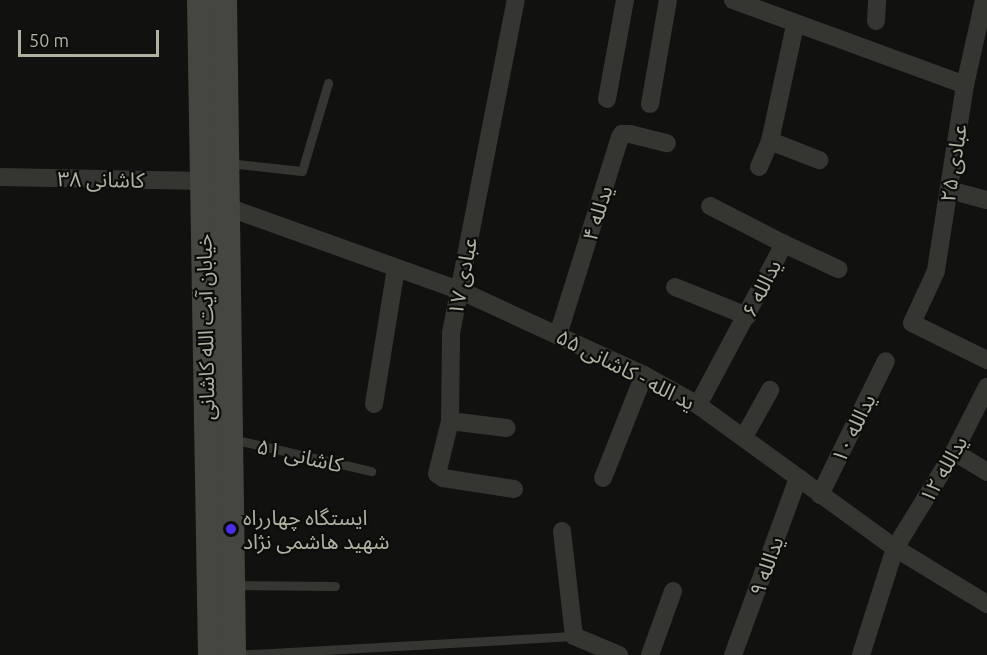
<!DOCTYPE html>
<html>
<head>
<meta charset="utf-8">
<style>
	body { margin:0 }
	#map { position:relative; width:987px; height:655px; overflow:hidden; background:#111210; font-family:Ubuntu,"Noto Sans Arabic",sans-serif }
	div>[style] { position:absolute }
	.lane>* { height:9px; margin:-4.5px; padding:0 4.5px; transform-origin:4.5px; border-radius:4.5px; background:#353631 }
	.street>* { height:18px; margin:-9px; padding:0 9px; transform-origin:9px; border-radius:9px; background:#353631 }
	.secondary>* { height:26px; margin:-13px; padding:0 13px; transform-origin:13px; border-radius:13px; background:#454640 }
	.dots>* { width:16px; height:16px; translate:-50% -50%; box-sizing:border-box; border:3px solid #0c0d0b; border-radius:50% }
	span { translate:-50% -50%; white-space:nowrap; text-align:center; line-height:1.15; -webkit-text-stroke:4.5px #0c0d0b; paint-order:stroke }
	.street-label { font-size:21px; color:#afb2a2 }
	.poi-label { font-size:21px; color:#afb2a2 }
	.left { translate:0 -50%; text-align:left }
	.scale { position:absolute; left:18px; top:30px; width:141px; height:27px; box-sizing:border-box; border:3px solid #afb2a2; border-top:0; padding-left:8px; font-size:18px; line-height:21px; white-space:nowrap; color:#afb2a2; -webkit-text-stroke:4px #0c0d0b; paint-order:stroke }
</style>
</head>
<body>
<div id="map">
	<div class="lane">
		<div style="left:228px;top:163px;width:74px;rotate:6.2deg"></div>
		<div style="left:302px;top:171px;width:92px;rotate:-73.5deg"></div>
		<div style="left:232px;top:439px;width:143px;rotate:13deg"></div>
		<div style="left:234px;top:585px;width:101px;rotate:0.6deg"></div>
		<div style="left:235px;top:655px;width:340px;rotate:-3.2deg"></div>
	</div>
	<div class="street">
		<div style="left:733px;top:0;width:247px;rotate:20.1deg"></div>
		<div style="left:984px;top:0;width:87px;rotate:102.6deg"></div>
		<div style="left:965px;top:85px;width:188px;rotate:98.9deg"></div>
		<div style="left:936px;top:271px;width:57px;rotate:114.8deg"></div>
		<div style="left:912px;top:323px;width:84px;rotate:26.3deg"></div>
		<div style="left:876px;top:21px;width:21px;rotate:-87deg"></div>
		<div style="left:607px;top:99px;width:101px;rotate:-79.7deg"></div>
		<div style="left:650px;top:104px;width:106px;rotate:-80.2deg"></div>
		<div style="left:770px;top:141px;width:53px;rotate:21.2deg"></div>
		<div style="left:759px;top:167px;width:28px;rotate:-67deg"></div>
		<div style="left:770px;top:141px;width:119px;rotate:-77.8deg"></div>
		<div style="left:0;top:177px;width:203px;rotate:1.1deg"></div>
		<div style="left:949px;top:190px;width:39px;rotate:15deg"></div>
		<div style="left:227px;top:207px;width:246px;rotate:19.7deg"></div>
		<div style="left:459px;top:290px;width:204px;rotate:24.7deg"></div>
		<div style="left:644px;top:375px;width:62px;rotate:29.1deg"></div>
		<div style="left:698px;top:405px;width:243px;rotate:36deg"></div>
		<div style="left:895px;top:548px;width:108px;rotate:31.3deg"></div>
		<div style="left:784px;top:244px;width:60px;rotate:24.8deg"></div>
		<div style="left:675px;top:287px;width:78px;rotate:21.9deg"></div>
		<div style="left:558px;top:335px;width:207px;rotate:-72.6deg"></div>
		<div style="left:620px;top:137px;width:4px;rotate:-56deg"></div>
		<div style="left:622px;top:134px;width:8px"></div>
		<div style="left:630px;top:134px;width:38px;rotate:14deg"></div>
		<div style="left:374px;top:404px;width:138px;rotate:-80.8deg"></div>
		<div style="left:698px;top:405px;width:183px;rotate:-61.9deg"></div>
		<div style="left:784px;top:244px;width:83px;rotate:-152.8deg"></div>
		<div style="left:450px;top:421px;width:57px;rotate:7deg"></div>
		<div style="left:744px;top:437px;width:54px;rotate:-61deg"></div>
		<div style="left:954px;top:452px;width:39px;rotate:31deg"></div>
		<div style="left:603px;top:478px;width:111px;rotate:-68.3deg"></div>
		<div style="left:514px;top:489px;width:72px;rotate:-171.2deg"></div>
		<div style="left:443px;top:478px;width:7px;rotate:-146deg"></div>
		<div style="left:437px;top:474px;width:55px;rotate:-76.2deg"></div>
		<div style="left:450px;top:421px;width:88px;rotate:-89.3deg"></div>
		<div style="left:451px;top:333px;width:339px;rotate:-79deg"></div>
		<div style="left:820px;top:495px;width:149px;rotate:-63.8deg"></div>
		<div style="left:562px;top:531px;width:106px;rotate:83.5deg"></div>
		<div style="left:574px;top:636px;width:49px;rotate:22.9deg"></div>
		<div style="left:650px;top:655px;width:68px;rotate:-70.2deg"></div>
		<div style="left:733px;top:655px;width:189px;rotate:-69.8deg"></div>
		<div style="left:861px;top:655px;width:112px;rotate:-72.4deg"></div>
		<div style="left:895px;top:548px;width:113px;rotate:-58.4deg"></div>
		<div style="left:954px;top:452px;width:73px;rotate:-63.1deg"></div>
	</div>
	<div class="secondary">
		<div style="left:200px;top:0;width:655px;rotate:89.04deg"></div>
		<div style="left:224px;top:0;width:655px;rotate:89.21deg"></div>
	</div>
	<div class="dots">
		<div style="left:231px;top:529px;background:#492fea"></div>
	</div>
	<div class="street-label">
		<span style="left:953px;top:163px;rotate:-81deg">عبادی ۲۵</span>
		<span style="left:101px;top:179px;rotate:1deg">کاشانی ۳۸</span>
		<span style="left:597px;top:213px;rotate:-73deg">یدلله ۴</span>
		<span style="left:462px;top:276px;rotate:-79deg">عبادی ۱۷</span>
		<span style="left:761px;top:288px;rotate:-63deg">یدالله ۶</span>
		<span style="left:205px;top:327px;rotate:-91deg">خیابان آیت الله کاشانی</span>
		<span style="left:626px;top:369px;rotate:27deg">ید الله - کاشانی ۵۵</span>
		<span style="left:853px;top:428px;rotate:-64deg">یدالله ۱۰</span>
		<span style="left:300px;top:455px;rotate:13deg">کاشانی ۵۱</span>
		<span style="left:943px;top:469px;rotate:-60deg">یدالله ۱۲</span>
		<span style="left:766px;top:566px;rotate:-70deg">یدالله ۹</span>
	</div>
	<div class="poi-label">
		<span class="left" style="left:243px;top:529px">ایستگاه چهارراه<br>شهید هاشمی نژاد</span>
	</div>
	<div class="scale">50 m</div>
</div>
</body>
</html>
